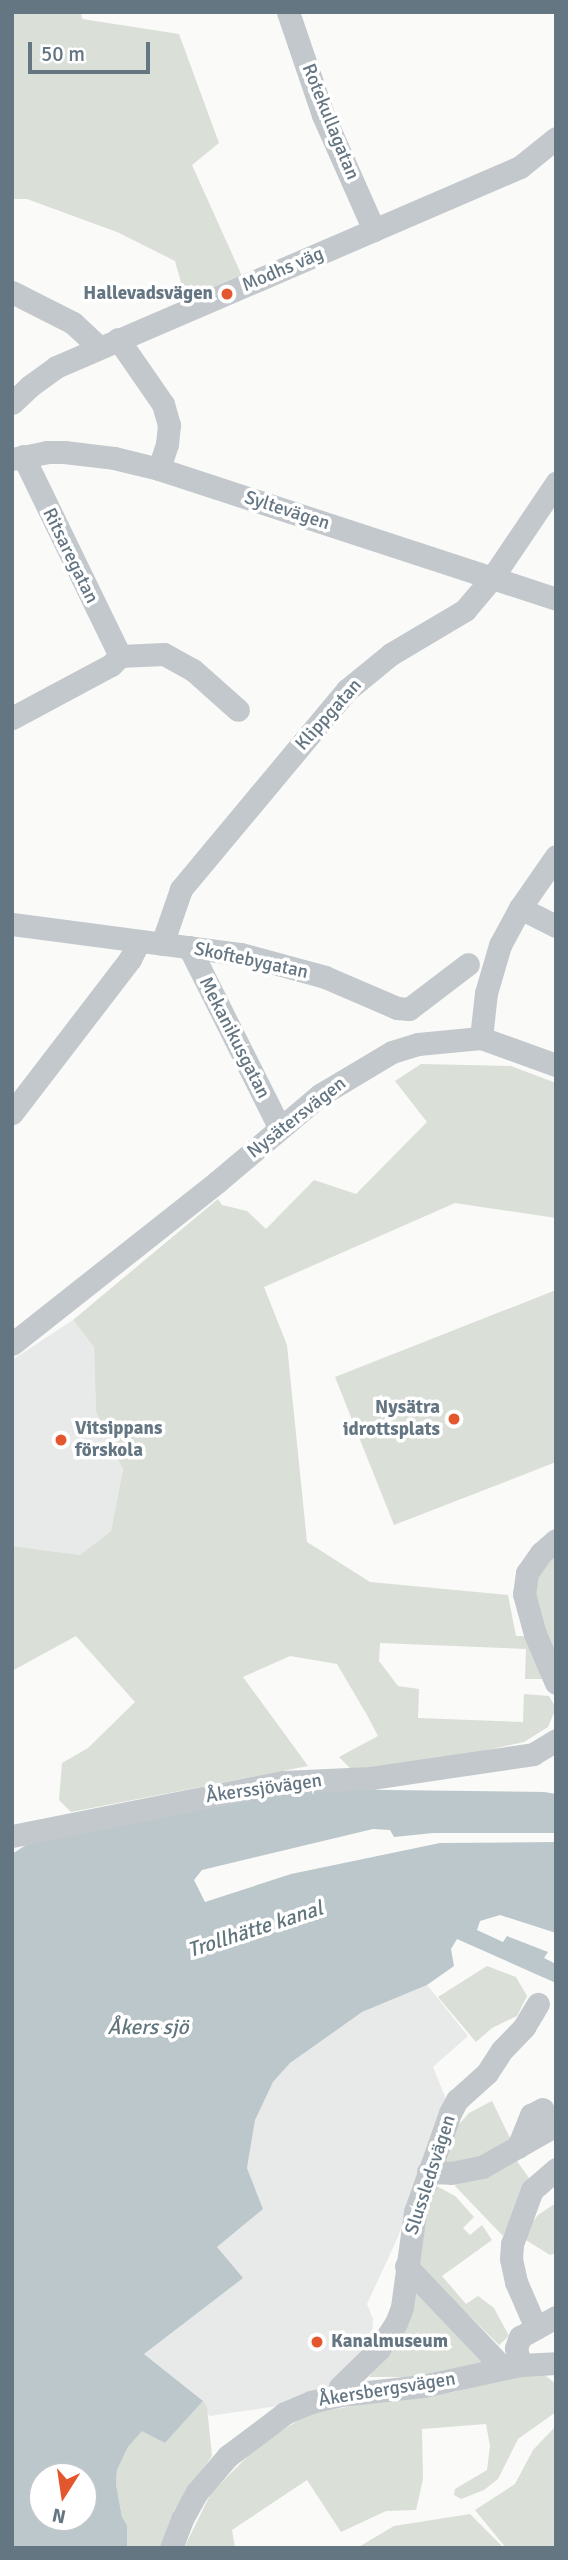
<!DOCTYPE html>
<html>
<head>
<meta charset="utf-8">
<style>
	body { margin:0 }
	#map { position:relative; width:568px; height:2560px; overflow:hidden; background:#fafaf8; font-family:Signika,sans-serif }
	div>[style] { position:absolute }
	.built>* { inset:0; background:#e8e9e9 }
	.green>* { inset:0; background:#dadfd7 }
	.water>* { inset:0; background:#bbc7cb }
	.minor>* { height:23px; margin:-11.5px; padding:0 11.5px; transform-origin:11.5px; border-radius:11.5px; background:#c3c8cc }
	.dots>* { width:19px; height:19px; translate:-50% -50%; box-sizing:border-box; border:4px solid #fff; border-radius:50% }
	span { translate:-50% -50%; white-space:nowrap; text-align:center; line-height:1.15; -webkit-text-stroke:7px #fff; paint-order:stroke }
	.street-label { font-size:19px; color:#657683 }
	.poi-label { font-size:19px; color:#657683; font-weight:700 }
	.right { translate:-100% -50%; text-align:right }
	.left { translate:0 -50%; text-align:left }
	.water-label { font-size:21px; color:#60757c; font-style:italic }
	.frame { position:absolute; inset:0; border:14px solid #657683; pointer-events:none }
	.north { position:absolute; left:28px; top:2462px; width:70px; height:70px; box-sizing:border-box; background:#fff; border:2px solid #c1c8cd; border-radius:50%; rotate:192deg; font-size:19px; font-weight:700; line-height:28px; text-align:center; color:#657683 }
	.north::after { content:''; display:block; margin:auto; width:24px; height:32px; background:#e4572e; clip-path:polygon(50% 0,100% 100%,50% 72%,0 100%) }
	.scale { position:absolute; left:28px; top:42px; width:122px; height:32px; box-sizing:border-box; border:4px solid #657683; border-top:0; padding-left:9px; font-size:21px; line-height:24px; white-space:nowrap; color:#657683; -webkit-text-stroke:5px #fff; paint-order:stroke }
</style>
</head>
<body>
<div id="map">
	<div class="built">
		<div style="clip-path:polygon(73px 1320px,94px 1347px,96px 1412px,123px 1468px,111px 1531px,80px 1555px,12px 1546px,12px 1360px)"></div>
		<div style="clip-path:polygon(427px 1985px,468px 2036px,433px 2067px,446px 2099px,398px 2237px,367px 2304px,373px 2319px,372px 2343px,331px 2389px,278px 2406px,209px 2416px,203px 2401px,144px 2354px,242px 2278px,217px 2247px,263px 2209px,247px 2168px,255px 2119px,273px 2082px,290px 2063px,339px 2027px,362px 2012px)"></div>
	</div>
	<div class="green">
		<div style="clip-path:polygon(12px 12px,81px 12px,82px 19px,179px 34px,219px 143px,192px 165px,242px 276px,186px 300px,175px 261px,117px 232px,27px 199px,12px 199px)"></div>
		<div style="clip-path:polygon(421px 1064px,511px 1066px,556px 1083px,556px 1218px,455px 1203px,264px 1287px,287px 1345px,307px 1542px,370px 1582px,508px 1595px,516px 1636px,530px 1636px,544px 1679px,525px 1679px,526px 1649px,380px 1643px,379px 1661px,398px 1686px,419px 1689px,418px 1718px,523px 1722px,524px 1694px,549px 1696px,556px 1708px,548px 1727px,524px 1742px,436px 1761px,351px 1769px,339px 1757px,378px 1736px,367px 1715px,337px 1664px,290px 1656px,243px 1677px,308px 1766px,71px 1812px,59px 1800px,62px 1763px,88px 1748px,135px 1702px,76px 1636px,12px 1671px,12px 1546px,80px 1555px,111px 1531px,123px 1469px,96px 1412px,94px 1347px,73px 1320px,218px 1199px,222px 1205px,247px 1211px,266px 1229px,314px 1180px,356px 1194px,427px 1122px,395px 1081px)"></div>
		<div style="clip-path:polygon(556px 1290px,556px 1462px,394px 1525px,335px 1377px)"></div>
		<div style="clip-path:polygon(556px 1550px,556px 1647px,552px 1649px,540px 1616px,533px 1583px)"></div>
		<div style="clip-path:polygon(487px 1966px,516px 1977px,527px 1996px,517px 2016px,492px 2028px,476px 2042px,438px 1997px)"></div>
		<div style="clip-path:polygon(492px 2101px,512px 2142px,480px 2163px,438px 2162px,454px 2130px,469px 2113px)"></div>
		<div style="clip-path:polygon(514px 2157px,529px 2178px,503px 2236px,455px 2186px,458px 2177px)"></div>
		<div style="clip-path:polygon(433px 2184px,455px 2196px,474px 2217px,463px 2228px,470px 2235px,482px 2225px,492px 2240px,442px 2276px,466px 2304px,478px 2296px,494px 2308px,509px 2336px,499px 2345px,418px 2265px,420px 2223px)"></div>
		<div style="clip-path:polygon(556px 2203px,556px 2253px,550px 2255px,521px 2237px,538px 2215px)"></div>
		<div style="clip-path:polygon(416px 2286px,491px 2364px,430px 2377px,369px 2377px,401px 2334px)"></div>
		<div style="clip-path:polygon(541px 2372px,556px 2384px,556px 2412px,518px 2439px,498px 2479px,484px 2490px,461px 2499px,454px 2495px,455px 2489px,487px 2470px,490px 2446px,486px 2424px,422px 2429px,423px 2479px,416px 2510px,386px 2511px,341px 2532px,307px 2480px,232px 2530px,235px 2548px,184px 2548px,211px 2493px,261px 2443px,309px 2414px,395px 2398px,454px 2392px,510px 2376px)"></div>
		<div style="clip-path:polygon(203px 2401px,207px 2407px,212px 2456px,174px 2510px,160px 2548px,127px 2548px,127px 2525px,122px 2517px,116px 2484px,117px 2470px,128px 2447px,142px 2430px,165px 2443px)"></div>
		<div style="clip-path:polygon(556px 2426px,556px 2548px,506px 2548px,475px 2510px,515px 2484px,533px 2450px)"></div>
		<div style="clip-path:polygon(470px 2514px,504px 2548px,357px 2548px,394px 2526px)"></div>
	</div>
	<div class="water">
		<div style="clip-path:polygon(evenodd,306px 1789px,544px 1792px,556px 1794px,556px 1833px,433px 1833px,394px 1837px,390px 1830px,373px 1829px,202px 1870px,194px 1880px,205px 1902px,291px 1874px,440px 1843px,556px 1842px,556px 1933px,500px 1915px,480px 1921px,477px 1930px,503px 1942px,507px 1936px,548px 1952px,544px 1958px,556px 1964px,556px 1983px,457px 1939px,451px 1949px,454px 1966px,427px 1985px,362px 2012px,290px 2063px,273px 2082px,255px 2120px,247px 2168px,263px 2209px,217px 2247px,243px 2278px,144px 2354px,203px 2401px,165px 2443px,142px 2431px,128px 2447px,117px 2470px,116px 2484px,122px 2517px,127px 2525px,127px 2548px,12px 2548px,12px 1854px,37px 1838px,306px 1789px,42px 2476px,84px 2476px,84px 2518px,42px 2518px,42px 2476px)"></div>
	</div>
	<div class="minor">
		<div style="left:288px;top:12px;width:109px;rotate:71.2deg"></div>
		<div style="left:323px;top:115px;width:126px;rotate:66.1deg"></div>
		<div style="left:12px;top:292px;width:68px;rotate:26.9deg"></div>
		<div style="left:73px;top:323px;width:35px;rotate:43deg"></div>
		<div style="left:118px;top:339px;width:79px;rotate:55.3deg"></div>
		<div style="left:163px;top:404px;width:22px;rotate:74deg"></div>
		<div style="left:169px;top:425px;width:19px;rotate:96deg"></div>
		<div style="left:167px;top:444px;width:26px;rotate:108deg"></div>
		<div style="left:12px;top:403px;width:25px;rotate:-43deg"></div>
		<div style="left:30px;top:386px;width:32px;rotate:-36deg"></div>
		<div style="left:56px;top:367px;width:505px;rotate:-23.32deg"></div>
		<div style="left:520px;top:167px;width:46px;rotate:-38.9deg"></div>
		<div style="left:23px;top:456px;width:222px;rotate:64.1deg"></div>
		<div style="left:12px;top:459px;width:36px;rotate:-11deg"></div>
		<div style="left:47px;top:452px;width:17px"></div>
		<div style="left:64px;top:452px;width:50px;rotate:6.8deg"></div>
		<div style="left:114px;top:458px;width:46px;rotate:13.7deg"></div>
		<div style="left:159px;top:469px;width:418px;rotate:18.1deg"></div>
		<div style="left:12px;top:718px;width:112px;rotate:-28.2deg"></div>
		<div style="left:111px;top:665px;width:13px;rotate:-45deg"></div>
		<div style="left:120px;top:656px;width:44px;rotate:-2.6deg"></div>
		<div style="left:164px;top:654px;width:33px;rotate:29deg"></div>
		<div style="left:193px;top:670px;width:60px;rotate:41.6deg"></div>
		<div style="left:520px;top:908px;width:40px;rotate:26.6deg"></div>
		<div style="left:12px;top:924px;width:231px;rotate:7.5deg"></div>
		<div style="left:241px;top:954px;width:87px;rotate:15.3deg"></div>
		<div style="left:325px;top:977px;width:78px;rotate:23.3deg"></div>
		<div style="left:397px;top:1008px;width:12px;rotate:5deg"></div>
		<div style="left:409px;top:1009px;width:74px;rotate:-37.3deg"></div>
		<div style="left:162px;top:944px;width:58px;rotate:-70.9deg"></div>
		<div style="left:181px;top:889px;width:259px;rotate:-50.2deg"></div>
		<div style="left:347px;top:690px;width:57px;rotate:-39.3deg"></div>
		<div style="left:391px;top:654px;width:86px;rotate:-30.7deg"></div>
		<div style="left:465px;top:610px;width:42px;rotate:-49.8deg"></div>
		<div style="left:492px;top:578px;width:115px;rotate:-56deg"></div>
		<div style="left:189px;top:947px;width:203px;rotate:63.4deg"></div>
		<div style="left:481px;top:1038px;width:80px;rotate:19.8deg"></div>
		<div style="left:12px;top:1113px;width:194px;rotate:-52.5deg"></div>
		<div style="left:130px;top:959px;width:20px;rotate:-63deg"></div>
		<div style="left:12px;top:1344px;width:261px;rotate:-38.3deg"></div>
		<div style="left:217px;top:1182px;width:135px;rotate:-40.2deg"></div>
		<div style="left:320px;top:1095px;width:84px;rotate:-30.8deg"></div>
		<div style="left:392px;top:1052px;width:27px;rotate:-17deg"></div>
		<div style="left:418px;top:1044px;width:63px;rotate:-5.4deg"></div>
		<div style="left:481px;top:1038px;width:45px;rotate:-83.7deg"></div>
		<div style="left:486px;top:993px;width:50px;rotate:-73.7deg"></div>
		<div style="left:500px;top:945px;width:42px;rotate:-61.6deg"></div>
		<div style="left:520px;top:908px;width:63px;rotate:-55.3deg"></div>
		<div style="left:556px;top:1540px;width:20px;rotate:139deg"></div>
		<div style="left:541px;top:1553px;width:24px;rotate:125deg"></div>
		<div style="left:527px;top:1573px;width:21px;rotate:98deg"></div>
		<div style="left:524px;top:1594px;width:41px;rotate:74.6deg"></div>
		<div style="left:535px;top:1634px;width:53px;rotate:66.8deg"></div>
		<div style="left:12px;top:1836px;width:276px;rotate:-11.3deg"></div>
		<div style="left:283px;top:1782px;width:88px;rotate:-2.6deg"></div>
		<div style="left:371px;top:1778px;width:164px;rotate:-8.4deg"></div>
		<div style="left:533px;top:1754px;width:27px;rotate:-31deg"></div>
		<div style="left:518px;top:2147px;width:35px;rotate:-68deg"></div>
		<div style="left:531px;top:2115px;width:13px;rotate:-27deg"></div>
		<div style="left:428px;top:2172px;width:23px;rotate:2deg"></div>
		<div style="left:451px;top:2173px;width:32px;rotate:-11deg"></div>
		<div style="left:482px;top:2167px;width:85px;rotate:-29.6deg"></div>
		<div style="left:406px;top:2266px;width:141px;rotate:46.4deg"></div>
		<div style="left:536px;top:2328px;width:50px;rotate:-113.5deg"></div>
		<div style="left:516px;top:2282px;width:24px;rotate:-102deg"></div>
		<div style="left:511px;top:2259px;width:15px;rotate:-86deg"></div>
		<div style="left:512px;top:2244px;width:58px;rotate:-69.7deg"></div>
		<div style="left:532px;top:2190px;width:32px;rotate:-41deg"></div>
		<div style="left:520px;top:2365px;width:17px;rotate:-103deg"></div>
		<div style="left:516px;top:2348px;width:12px;rotate:-70deg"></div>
		<div style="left:520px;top:2337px;width:41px;rotate:-29.1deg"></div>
		<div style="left:341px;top:2395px;width:8px;rotate:-97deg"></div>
		<div style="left:340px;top:2387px;width:54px;rotate:-44.3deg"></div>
		<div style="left:379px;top:2349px;width:31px;rotate:-57deg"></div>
		<div style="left:396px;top:2323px;width:17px;rotate:-69deg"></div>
		<div style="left:402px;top:2307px;width:96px;rotate:-82.2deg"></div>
		<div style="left:415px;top:2212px;width:105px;rotate:-70.5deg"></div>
		<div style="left:450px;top:2113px;width:15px;rotate:-62deg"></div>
		<div style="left:457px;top:2100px;width:40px;rotate:-42deg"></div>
		<div style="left:487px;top:2073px;width:27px;rotate:-57deg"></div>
		<div style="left:502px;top:2050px;width:32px;rotate:-46deg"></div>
		<div style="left:524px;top:2027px;width:27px;rotate:-59deg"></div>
		<div style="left:171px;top:2548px;width:31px;rotate:-69deg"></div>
		<div style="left:182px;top:2519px;width:31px;rotate:-61deg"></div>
		<div style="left:197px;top:2492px;width:48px;rotate:-49.3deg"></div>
		<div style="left:228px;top:2456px;width:71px;rotate:-37deg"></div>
		<div style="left:285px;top:2413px;width:28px;rotate:-23deg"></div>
		<div style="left:311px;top:2402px;width:31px;rotate:-13deg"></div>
		<div style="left:341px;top:2395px;width:82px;rotate:-6.3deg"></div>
		<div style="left:423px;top:2386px;width:99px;rotate:-12.2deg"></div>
		<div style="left:520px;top:2365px;width:36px;rotate:-3deg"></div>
	</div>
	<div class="dots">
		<div style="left:227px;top:294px;background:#e4572e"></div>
		<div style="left:454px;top:1419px;background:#e4572e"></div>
		<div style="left:61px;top:1440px;background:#e4572e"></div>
		<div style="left:317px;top:2342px;background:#e4572e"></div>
	</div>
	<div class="street-label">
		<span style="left:330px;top:122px;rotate:68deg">Rotekullagatan</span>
		<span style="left:283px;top:270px;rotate:-23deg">Modhs väg</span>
		<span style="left:287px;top:511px;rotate:18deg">Syltevägen</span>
		<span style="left:70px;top:556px;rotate:64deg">Ritsaregatan</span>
		<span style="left:329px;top:715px;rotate:-48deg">Klippgatan</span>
		<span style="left:251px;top:961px;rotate:12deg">Skoftebygatan</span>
		<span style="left:234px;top:1038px;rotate:63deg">Mekanikusgatan</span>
		<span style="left:297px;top:1118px;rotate:-38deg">Nysätersvägen</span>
		<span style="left:264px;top:1789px;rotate:-8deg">Åkerssjövägen</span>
		<span style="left:431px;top:2175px;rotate:-72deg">Slussledsvägen</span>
		<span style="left:387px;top:2390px;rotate:-9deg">Åkersbergsvägen</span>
	</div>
	<div class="poi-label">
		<span class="right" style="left:213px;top:294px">Hallevadsvägen</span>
		<span class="right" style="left:440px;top:1419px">Nysätra<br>idrottsplats</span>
		<span class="left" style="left:75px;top:1440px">Vitsippans<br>förskola</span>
		<span class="left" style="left:331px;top:2342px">Kanalmuseum</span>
	</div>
	<div class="water-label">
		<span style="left:255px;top:1929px;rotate:-18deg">Trollhätte kanal</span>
		<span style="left:148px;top:2027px">Åkers sjö</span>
	</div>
	<div class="frame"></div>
	<div class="north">N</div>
	<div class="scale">50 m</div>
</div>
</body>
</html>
